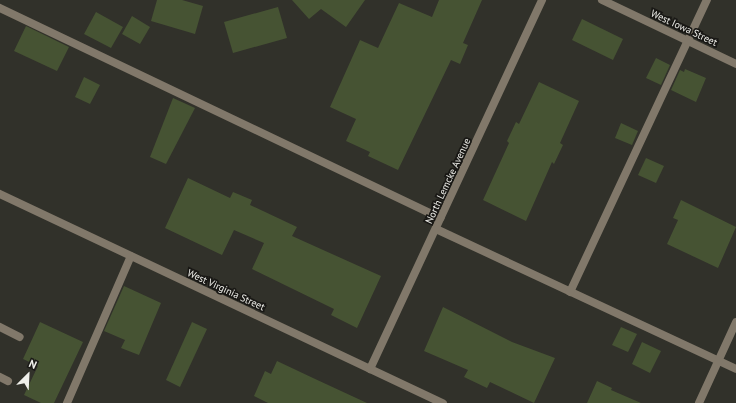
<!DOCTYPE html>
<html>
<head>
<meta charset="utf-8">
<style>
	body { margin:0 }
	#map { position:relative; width:736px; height:403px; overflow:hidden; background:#31312a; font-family:"PT Sans",sans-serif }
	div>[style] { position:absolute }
	.building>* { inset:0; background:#465333 }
	.service>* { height:8px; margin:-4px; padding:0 4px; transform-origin:4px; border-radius:4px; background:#81786a }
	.minor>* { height:8px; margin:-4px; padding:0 4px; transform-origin:4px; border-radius:4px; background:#81786a }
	span { translate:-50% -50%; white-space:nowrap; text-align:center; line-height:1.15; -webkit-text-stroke:3.5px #191815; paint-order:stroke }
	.street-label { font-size:10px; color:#efefea }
	.north { position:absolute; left:8px; top:355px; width:40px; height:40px; -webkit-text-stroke:3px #191815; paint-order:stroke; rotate:24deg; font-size:11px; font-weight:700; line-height:16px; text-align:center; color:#efefea }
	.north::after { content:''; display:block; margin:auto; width:14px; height:18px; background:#efefea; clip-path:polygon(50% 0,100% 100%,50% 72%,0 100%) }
</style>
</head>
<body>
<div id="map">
	<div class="building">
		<div style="clip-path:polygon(157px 0,182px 0,203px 6px,195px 34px,151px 21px)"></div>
		<div style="clip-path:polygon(292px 0,365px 0,346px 27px,321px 9px,309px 19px)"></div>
		<div style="clip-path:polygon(439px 0,482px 0,463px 43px,468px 45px,460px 64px,451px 60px,398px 170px,368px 156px,370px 152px,346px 141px,356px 119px,330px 107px,360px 40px,378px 48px,399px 3px,432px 17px)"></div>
		<div style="clip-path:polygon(278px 7px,287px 38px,233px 53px,224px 22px)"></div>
		<div style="clip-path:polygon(96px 12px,123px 27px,111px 48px,84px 34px)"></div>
		<div style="clip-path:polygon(132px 16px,150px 27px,140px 44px,122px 34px)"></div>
		<div style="clip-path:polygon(582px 19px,623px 39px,613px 60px,572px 40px)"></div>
		<div style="clip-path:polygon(26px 26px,69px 47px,57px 71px,14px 51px)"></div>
		<div style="clip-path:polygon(656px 58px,670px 65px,661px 85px,646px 78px)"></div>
		<div style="clip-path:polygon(685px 69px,706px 78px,696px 102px,671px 90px,680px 70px,684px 72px)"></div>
		<div style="clip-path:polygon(84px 77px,100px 85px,90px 104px,75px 97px)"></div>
		<div style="clip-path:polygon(539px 82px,579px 101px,560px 143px,563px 145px,554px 164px,552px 162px,526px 221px,483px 200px,509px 143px,507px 141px,516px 122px,519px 124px)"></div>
		<div style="clip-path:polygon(173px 98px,195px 108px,166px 164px,150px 157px)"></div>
		<div style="clip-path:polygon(621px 123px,638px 131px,632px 145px,615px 138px)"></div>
		<div style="clip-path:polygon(646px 158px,664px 166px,656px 183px,638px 175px)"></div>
		<div style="clip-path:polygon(188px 178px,230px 198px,233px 192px,252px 200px,250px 205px,297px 227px,292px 236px,381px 276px,357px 328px,331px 315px,334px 309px,252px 269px,264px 243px,234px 230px,222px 255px,165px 228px)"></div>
		<div style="clip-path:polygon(681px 200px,736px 227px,718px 268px,667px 244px,678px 220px,673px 218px)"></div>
		<div style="clip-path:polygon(124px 286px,161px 303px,139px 355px,121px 348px,125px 340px,104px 331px)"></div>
		<div style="clip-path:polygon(443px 307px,512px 342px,555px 358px,534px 403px,490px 382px,487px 388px,464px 377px,468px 370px,424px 351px)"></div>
		<div style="clip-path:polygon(40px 322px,83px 342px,54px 403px,41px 403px,24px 395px,38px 366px,23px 359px)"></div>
		<div style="clip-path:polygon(192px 322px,207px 329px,180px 387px,166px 380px)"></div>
		<div style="clip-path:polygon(621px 327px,637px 334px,628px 352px,612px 345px)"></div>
		<div style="clip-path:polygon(642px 342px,661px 351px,650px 373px,632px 364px)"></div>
		<div style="clip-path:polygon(277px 361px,313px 378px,367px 403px,268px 403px,254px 396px,265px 371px,271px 374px)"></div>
		<div style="clip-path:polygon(597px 381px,612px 388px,611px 390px,641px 403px,587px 403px)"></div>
	</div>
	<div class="service">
		<div style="left:0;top:8px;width:488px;rotate:25.5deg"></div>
		<div style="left:436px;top:229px;width:331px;rotate:25deg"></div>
		<div style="left:570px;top:292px;width:323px;rotate:-64.9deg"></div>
		<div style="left:0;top:327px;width:22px;rotate:27deg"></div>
		<div style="left:0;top:377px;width:9px;rotate:27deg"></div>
		<div style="left:67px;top:403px;width:160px;rotate:-66.5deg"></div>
	</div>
	<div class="minor">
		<div style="left:602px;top:0;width:148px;rotate:25.5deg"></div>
		<div style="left:0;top:194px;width:490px;rotate:25.3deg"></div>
		<div style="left:370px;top:369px;width:407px;rotate:-65deg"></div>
		<div style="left:699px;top:403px;width:89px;rotate:-65.4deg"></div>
	</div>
	<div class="street-label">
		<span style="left:684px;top:28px;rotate:25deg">West Iowa Street</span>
		<span style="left:448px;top:181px;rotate:-65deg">North Lemcke Avenue</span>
		<span style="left:226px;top:290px;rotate:25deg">West Virginia Street</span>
	</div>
	<div class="north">N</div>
</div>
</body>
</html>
